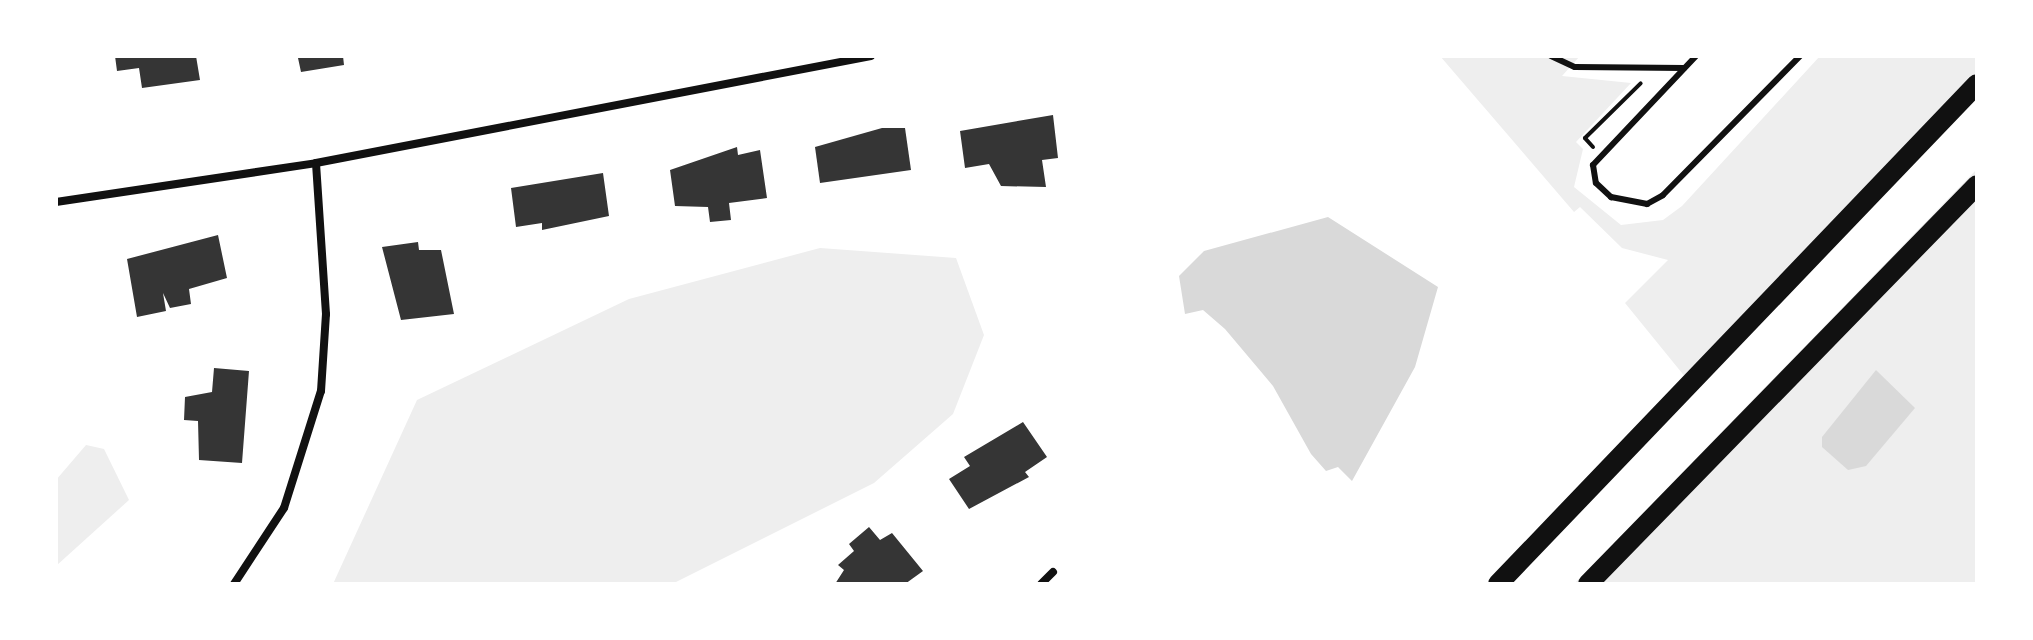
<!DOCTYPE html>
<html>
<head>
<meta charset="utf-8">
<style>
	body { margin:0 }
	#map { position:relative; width:2033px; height:640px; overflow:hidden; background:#fff; font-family:"Golos Text",sans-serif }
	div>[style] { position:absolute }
	.green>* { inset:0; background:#eee }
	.water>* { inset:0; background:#d9d9d9 }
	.building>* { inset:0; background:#353535 }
	.path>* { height:4px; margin:-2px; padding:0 2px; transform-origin:2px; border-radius:2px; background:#111 }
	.service>* { height:6px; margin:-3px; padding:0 3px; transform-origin:3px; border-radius:3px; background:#111 }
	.minor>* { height:8px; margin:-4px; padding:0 4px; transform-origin:4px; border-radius:4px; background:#111 }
	.primary>* { height:20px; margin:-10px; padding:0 10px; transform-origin:10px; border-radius:10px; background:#111 }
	span { translate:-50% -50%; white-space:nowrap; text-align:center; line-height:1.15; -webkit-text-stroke:6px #fff; paint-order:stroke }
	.frame { position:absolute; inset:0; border:58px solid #fff; pointer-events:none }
</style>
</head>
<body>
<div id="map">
	<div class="green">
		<div style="clip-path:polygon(1440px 56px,1580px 56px,1562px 76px,1631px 83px,1576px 142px,1583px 149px,1574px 187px,1621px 225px,1663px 220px,1682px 206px,1820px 56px,1977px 56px,1977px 78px,1686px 378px,1625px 303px,1668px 260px,1622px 248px,1580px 207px,1574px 212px)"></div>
		<div style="clip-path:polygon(1977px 169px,1977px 584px,1574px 584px)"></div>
		<div style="clip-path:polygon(820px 248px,956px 258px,984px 335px,953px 414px,874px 483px,672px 584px,333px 584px,417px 400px,629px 299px)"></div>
		<div style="clip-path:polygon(86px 445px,104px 449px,129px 500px,56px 566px,56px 480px)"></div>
	</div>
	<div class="water">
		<div style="clip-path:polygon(1328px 217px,1438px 287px,1415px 367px,1352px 481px,1338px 467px,1326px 471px,1311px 454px,1273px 386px,1225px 329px,1203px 310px,1185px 314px,1179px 276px,1204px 251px)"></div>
		<div style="clip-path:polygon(1876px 370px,1915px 408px,1866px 466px,1848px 470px,1822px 447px,1822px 437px)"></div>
	</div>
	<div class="building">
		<div style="clip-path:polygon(115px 56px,196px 56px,200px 80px,142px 88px,139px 68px,117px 71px)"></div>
		<div style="clip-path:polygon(273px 56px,343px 56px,344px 65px,301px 72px,298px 58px)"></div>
		<div style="clip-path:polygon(1053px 115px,1058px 158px,1042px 160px,1046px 187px,1001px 186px,989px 164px,965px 168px,960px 131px)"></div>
		<div style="clip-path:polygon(882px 128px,905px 128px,911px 170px,820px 183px,815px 147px)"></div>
		<div style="clip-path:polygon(737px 147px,738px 155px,760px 150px,767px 198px,729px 203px,731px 220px,710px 222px,708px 207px,675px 206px,670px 170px)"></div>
		<div style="clip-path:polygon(603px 173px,609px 216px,542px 230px,542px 223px,516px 227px,511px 188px)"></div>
		<div style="clip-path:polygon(218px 235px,227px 278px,189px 289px,191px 304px,170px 308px,163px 293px,166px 311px,137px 317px,127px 259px)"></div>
		<div style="clip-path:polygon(418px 242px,419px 250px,441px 250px,454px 314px,401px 320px,382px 247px)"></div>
		<div style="clip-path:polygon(214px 368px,249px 371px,242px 463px,199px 460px,198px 421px,184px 420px,185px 397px,212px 392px)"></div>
		<div style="clip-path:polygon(1023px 422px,1047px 457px,1025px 472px,1029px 477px,969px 509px,949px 479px,970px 466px,964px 457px)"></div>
		<div style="clip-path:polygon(869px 527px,880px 540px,892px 533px,923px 571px,905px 584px,835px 584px,844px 570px,838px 565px,854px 551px,849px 544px)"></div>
	</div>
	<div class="path">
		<div style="left:1593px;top:147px;width:12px;rotate:-132deg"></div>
		<div style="left:1585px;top:138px;width:78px;rotate:-44.5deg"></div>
	</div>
	<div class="service">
		<div style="left:1551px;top:56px;width:26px;rotate:25deg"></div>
		<div style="left:1575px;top:67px;width:109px;rotate:0.5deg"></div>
		<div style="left:1696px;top:56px;width:150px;rotate:133.4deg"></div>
		<div style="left:1593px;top:165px;width:18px;rotate:81deg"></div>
		<div style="left:1596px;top:183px;width:21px;rotate:43deg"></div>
		<div style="left:1611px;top:197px;width:37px;rotate:11deg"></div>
		<div style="left:1647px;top:204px;width:18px;rotate:-29deg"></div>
		<div style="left:1663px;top:195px;width:195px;rotate:-45.4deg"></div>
	</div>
	<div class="minor">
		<div style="left:56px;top:202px;width:263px;rotate:-8.5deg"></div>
		<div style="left:316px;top:163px;width:565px;rotate:-10.91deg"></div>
		<div style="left:234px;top:584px;width:91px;rotate:-56.7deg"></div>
		<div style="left:284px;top:508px;width:123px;rotate:-72.5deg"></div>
		<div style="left:321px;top:391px;width:77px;rotate:-86.3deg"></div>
		<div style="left:326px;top:314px;width:151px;rotate:-93.8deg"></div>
		<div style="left:1041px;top:584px;width:17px;rotate:-45deg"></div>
	</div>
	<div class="primary">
		<div style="left:1498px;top:584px;width:692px;rotate:-46.23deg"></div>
		<div style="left:1588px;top:584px;width:557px;rotate:-45.73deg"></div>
	</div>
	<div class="frame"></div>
</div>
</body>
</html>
